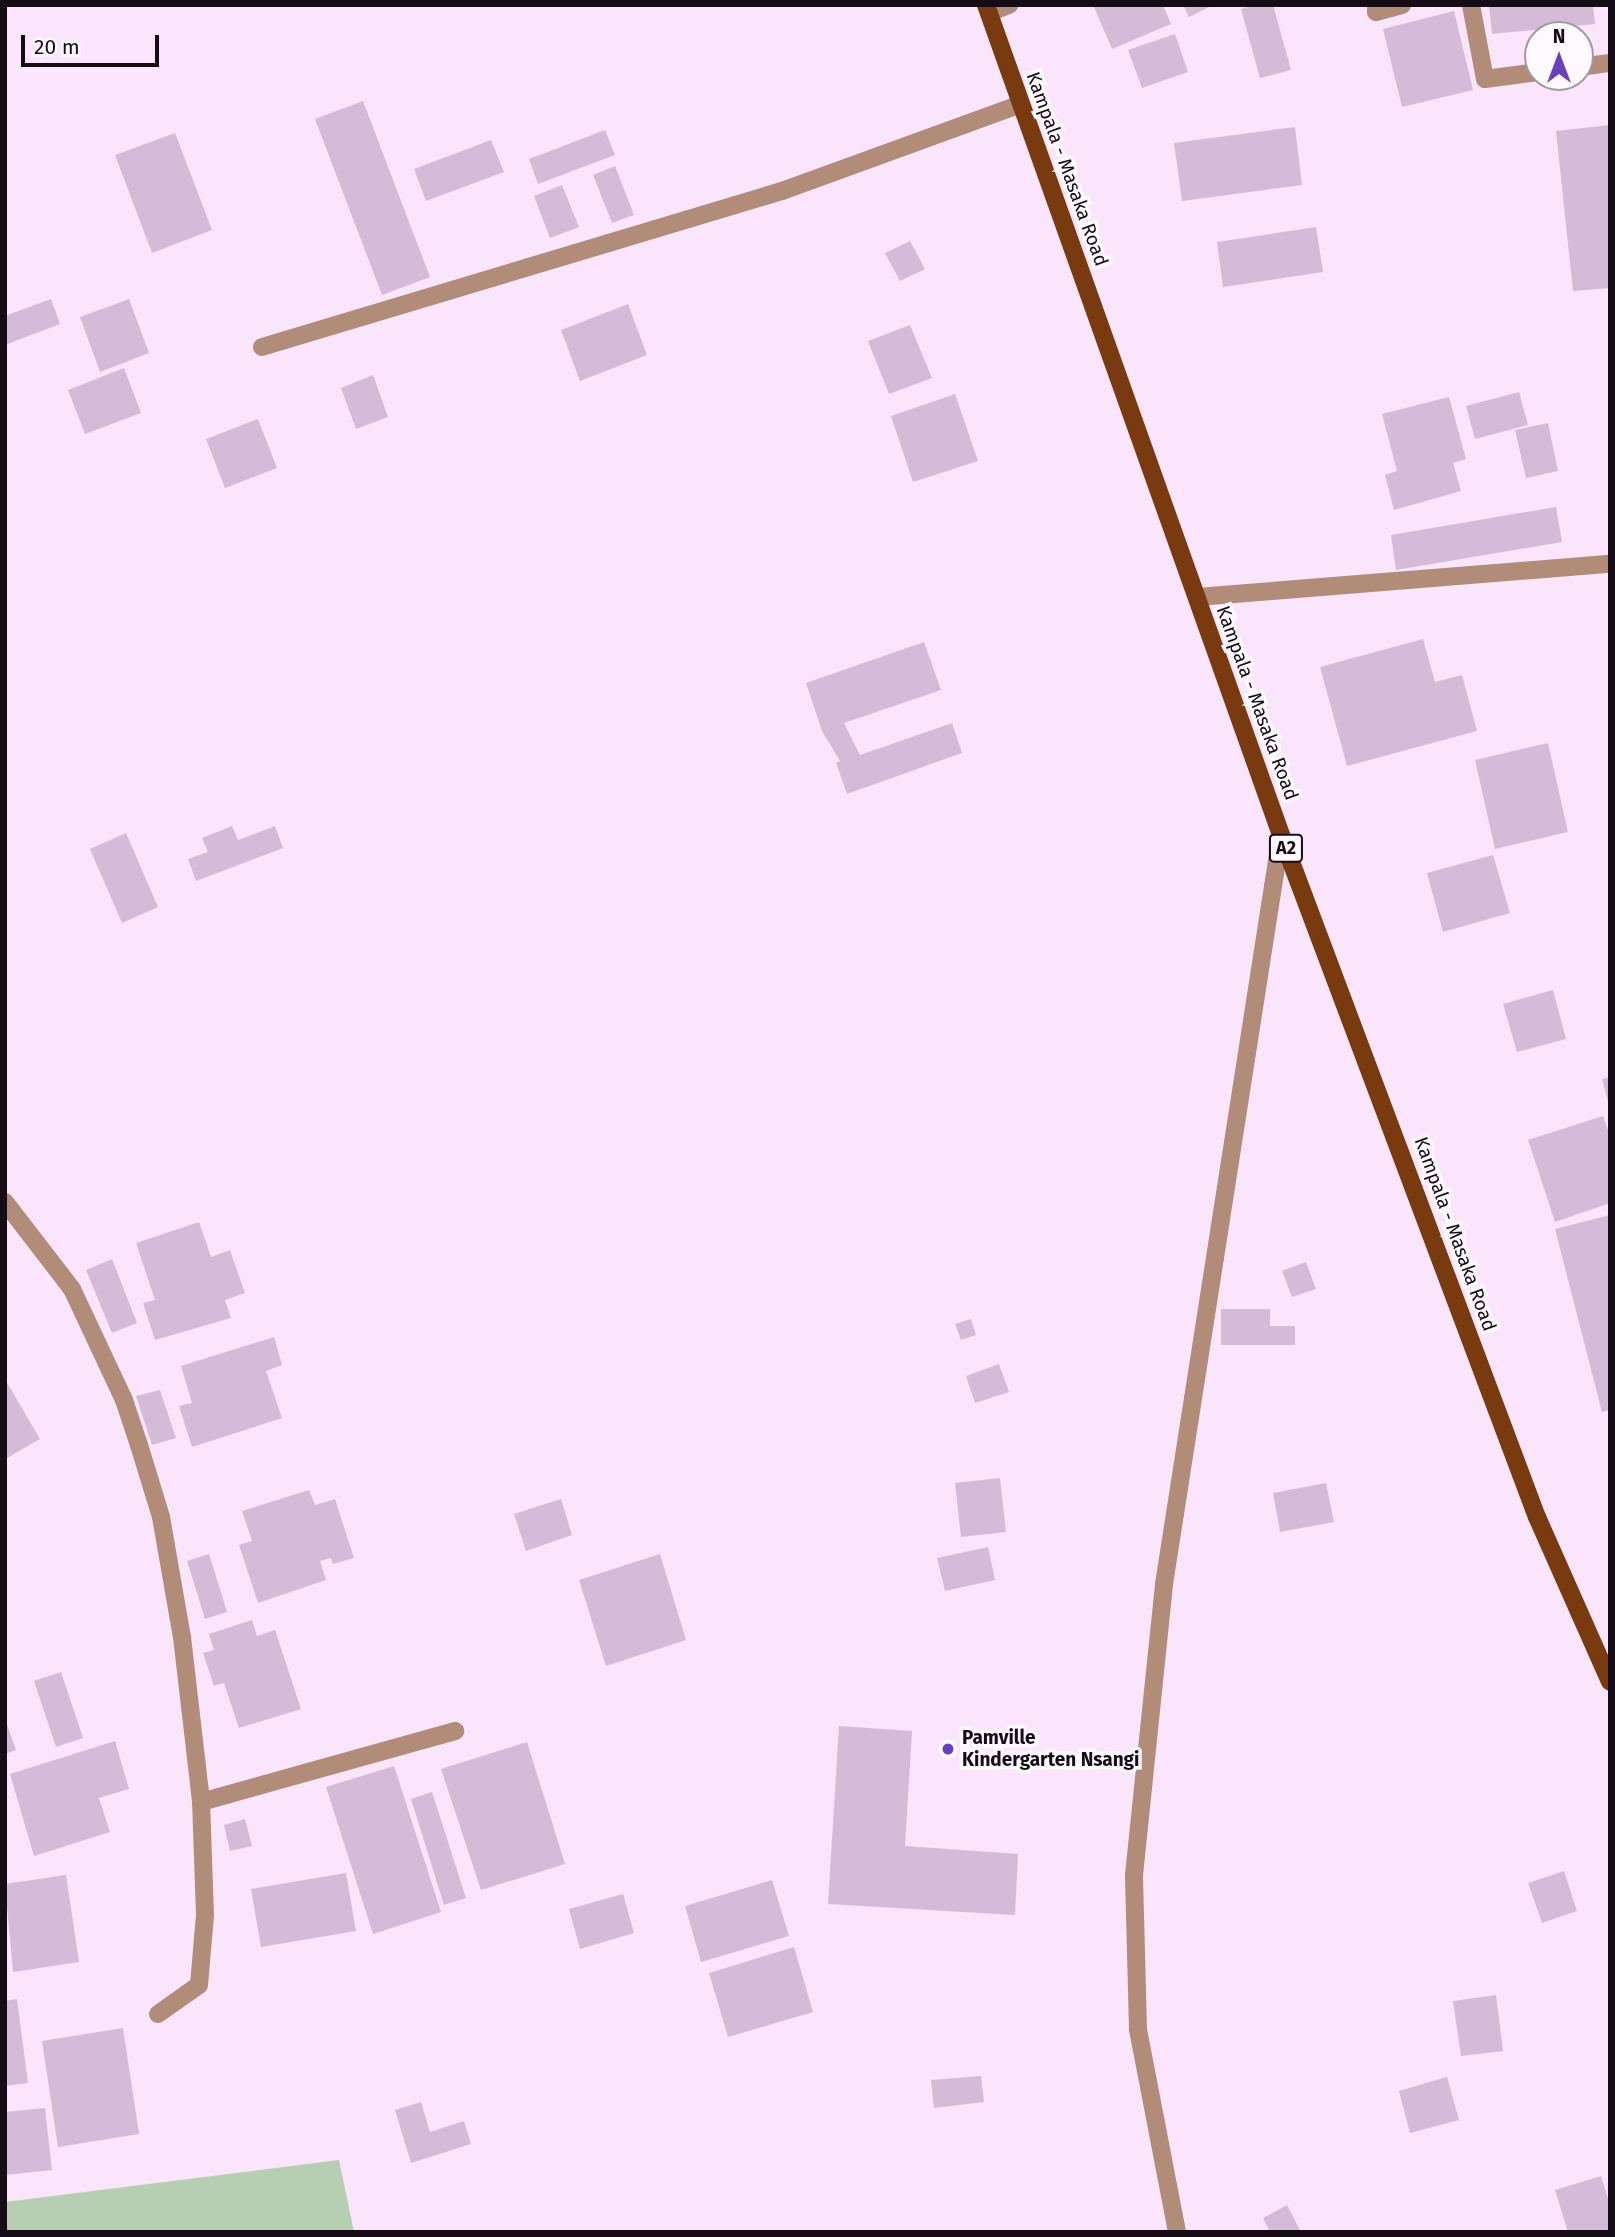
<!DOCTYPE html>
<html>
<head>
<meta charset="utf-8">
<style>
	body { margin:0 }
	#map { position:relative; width:1615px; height:2237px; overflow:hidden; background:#fae5fd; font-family:"Fira Sans",sans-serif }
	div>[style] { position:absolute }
	.green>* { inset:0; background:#b6cfb3 }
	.building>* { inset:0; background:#d4bbd7 }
	.service>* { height:18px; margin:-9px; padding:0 9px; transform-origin:9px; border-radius:9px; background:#b18c78 }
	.minor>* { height:18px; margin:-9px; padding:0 9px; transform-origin:9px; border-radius:9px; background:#b18c78 }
	.primary>* { height:18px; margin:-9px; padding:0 9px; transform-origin:9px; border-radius:9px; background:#793a0f }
	.dots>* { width:19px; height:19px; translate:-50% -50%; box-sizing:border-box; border:4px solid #fef9ff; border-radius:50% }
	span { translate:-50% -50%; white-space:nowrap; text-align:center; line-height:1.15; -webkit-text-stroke:7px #fef9ff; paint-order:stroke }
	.shield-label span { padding:2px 5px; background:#fef9ff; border:2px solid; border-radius:5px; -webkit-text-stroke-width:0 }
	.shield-label { font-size:18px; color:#150c16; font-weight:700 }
	.street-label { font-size:19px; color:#150c16 }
	.poi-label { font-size:19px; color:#150c16; font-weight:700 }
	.left { translate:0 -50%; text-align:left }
	.frame { position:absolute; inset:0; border:7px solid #150c16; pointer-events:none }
	.north { position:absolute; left:1524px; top:21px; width:70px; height:70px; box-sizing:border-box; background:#fef9ff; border:2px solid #a19aa2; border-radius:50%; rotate:0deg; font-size:19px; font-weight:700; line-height:28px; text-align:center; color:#150c16 }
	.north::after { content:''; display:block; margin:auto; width:24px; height:32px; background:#6941b9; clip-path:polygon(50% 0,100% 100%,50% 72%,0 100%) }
	.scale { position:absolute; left:21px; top:35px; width:138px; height:32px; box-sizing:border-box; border:4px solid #150c16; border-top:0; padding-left:9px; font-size:21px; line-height:24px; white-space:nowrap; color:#150c16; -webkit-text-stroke:5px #fef9ff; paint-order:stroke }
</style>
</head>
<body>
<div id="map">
	<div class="green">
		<div style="clip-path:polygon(339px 2160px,354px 2232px,5px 2232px,5px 2202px)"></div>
	</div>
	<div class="building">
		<div style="clip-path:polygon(1100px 5px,1163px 5px,1171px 24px,1112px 49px,1094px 7px)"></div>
		<div style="clip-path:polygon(1183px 5px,1213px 5px,1189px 17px)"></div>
		<div style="clip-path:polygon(1255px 5px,1273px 5px,1291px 70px,1260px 78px,1241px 9px)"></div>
		<div style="clip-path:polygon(1489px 5px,1593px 5px,1595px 24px,1492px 34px)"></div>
		<div style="clip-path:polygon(1454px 11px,1473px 90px,1402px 107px,1383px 29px)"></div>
		<div style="clip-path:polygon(1175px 34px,1188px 72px,1142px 88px,1128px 50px)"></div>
		<div style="clip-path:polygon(363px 101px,430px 277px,382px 295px,315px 119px)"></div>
		<div style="clip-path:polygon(1610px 125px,1610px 288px,1573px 291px,1556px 131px)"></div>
		<div style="clip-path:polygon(1295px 127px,1302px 185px,1182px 201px,1174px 143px)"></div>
		<div style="clip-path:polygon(605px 130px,615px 155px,538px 184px,529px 159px)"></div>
		<div style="clip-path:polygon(175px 133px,212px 230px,152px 253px,115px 155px)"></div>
		<div style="clip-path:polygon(491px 140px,504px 172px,426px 201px,414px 169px)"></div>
		<div style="clip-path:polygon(615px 166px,634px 215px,612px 223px,593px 175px)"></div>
		<div style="clip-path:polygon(562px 185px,579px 227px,550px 238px,534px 196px)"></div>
		<div style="clip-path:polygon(1316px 227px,1323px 272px,1223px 287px,1217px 242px)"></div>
		<div style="clip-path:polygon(910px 241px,925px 269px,900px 281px,885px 253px)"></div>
		<div style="clip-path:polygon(51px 299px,60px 324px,5px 345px,5px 316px)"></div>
		<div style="clip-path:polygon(129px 299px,149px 353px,100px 372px,80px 317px)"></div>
		<div style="clip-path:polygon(628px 304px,647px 355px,580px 381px,561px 330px)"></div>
		<div style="clip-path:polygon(910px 325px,932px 378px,889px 394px,868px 341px)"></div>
		<div style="clip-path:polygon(124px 368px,141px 413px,85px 434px,68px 390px)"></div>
		<div style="clip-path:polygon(373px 375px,388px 417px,356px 429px,341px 388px)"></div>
		<div style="clip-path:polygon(1519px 392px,1528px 425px,1475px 439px,1466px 406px)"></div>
		<div style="clip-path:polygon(955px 394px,978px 461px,913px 482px,891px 416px)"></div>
		<div style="clip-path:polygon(1449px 397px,1466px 459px,1453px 463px,1461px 491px,1394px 510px,1385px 475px,1397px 471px,1382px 414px)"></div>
		<div style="clip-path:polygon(258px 419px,277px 468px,225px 488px,206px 439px)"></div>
		<div style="clip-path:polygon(1548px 423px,1558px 471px,1526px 478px,1515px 430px)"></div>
		<div style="clip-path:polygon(1556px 507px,1562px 542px,1396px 570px,1391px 535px)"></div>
		<div style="clip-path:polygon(1423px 639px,1435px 682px,1462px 675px,1477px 731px,1347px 766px,1320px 667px)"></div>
		<div style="clip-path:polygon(924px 642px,941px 690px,844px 723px,860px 755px,952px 723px,962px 753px,847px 794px,836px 763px,840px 761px,822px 731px,806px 683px)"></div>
		<div style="clip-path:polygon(1548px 743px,1568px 832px,1495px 849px,1475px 760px)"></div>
		<div style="clip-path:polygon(232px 826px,238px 840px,275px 826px,283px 848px,196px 881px,188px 859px,208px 852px,202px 838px)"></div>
		<div style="clip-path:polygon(126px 833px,158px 907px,122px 923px,90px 849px)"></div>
		<div style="clip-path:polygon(1493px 855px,1510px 913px,1443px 932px,1427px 873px)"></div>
		<div style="clip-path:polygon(1553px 990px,1566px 1039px,1517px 1052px,1503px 1004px)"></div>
		<div style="clip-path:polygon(1610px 1077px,1610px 1105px,1609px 1105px,1602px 1079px)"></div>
		<div style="clip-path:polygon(1603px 1116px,1610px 1136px,1610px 1203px,1555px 1222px,1528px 1140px)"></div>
		<div style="clip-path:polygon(1610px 1215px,1610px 1410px,1602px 1412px,1555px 1229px)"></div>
		<div style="clip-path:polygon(199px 1222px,211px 1257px,230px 1250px,245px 1293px,225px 1300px,231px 1318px,155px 1340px,143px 1303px,155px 1300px,136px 1243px)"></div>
		<div style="clip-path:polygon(112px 1259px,137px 1323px,112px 1333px,86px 1270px)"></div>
		<div style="clip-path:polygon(1306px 1262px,1316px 1289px,1292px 1297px,1282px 1271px)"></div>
		<div style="clip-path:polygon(1221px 1309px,1270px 1309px,1270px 1326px,1295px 1326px,1295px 1345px,1221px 1345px)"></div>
		<div style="clip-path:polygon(971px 1319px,976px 1335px,961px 1340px,955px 1324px)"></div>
		<div style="clip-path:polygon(274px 1337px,282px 1365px,266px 1371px,282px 1418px,192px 1447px,179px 1406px,192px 1403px,181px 1366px)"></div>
		<div style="clip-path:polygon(999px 1364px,1009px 1392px,975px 1403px,966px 1376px)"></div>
		<div style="clip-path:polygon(5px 1379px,40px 1439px,5px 1459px)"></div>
		<div style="clip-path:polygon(160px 1390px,176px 1438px,152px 1445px,136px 1396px)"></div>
		<div style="clip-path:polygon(1000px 1478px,1006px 1532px,961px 1537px,955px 1483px)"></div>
		<div style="clip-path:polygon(1326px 1483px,1334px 1522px,1280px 1532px,1273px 1493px)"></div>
		<div style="clip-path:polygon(309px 1490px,315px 1505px,335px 1499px,354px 1558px,333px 1564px,331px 1558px,320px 1561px,326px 1580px,258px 1603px,239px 1545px,252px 1541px,242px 1511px)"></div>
		<div style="clip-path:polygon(561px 1499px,572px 1535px,526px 1551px,514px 1514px)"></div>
		<div style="clip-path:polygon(988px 1547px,995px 1580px,945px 1591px,937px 1558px)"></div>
		<div style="clip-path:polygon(209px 1554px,227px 1612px,205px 1619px,187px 1561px)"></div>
		<div style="clip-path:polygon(660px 1554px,686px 1640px,606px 1666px,579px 1580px)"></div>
		<div style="clip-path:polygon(252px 1620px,257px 1636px,275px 1630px,301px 1709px,239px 1728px,224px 1683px,214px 1686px,203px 1653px,214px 1650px,209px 1634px)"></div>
		<div style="clip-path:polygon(61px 1672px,83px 1738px,56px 1747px,34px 1681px)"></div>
		<div style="clip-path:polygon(5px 1719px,16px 1750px,5px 1754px)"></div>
		<div style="clip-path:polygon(839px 1726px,912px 1731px,905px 1846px,1018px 1854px,1015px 1915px,828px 1904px)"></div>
		<div style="clip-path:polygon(115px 1741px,129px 1789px,99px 1798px,110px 1832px,34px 1856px,10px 1774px)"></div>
		<div style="clip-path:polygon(527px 1742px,565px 1864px,481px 1890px,441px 1769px)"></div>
		<div style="clip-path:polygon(394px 1766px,441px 1912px,373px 1934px,326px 1787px)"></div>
		<div style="clip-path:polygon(432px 1792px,466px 1898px,444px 1905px,411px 1799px)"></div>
		<div style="clip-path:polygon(245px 1819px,252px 1846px,230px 1851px,224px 1825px)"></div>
		<div style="clip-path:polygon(1564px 1871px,1577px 1911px,1542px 1923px,1528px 1883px)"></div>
		<div style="clip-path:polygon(346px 1873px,356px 1931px,261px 1947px,251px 1889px)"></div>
		<div style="clip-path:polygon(66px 1875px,79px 1962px,13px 1972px,5px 1884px)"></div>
		<div style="clip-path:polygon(772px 1880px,789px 1936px,701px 1962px,685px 1906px)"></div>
		<div style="clip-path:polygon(623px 1894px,634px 1933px,580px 1949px,569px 1909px)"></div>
		<div style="clip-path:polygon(794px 1947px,813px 2012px,728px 2037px,709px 1973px)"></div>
		<div style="clip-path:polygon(1496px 1995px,1503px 2051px,1461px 2056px,1453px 2001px)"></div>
		<div style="clip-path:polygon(17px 1999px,28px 2083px,5px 2086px,5px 2001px)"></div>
		<div style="clip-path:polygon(123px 2028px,139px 2134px,58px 2147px,42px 2041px)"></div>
		<div style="clip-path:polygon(981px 2076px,984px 2102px,934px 2108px,931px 2080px)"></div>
		<div style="clip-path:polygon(1447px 2077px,1459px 2120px,1410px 2133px,1399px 2091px)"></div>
		<div style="clip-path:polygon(421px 2102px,430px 2132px,464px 2121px,471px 2144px,411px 2163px,395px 2110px)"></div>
		<div style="clip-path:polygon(45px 2108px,52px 2170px,5px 2175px,5px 2112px)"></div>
		<div style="clip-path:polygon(1601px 2176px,1610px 2205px,1610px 2232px,1568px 2232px,1555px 2190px)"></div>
		<div style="clip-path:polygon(1287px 2205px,1301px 2232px,1270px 2232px,1263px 2218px)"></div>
	</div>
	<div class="service">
		<div style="left:262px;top:347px;width:543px;rotate:-16.7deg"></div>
		<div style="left:782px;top:191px;width:254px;rotate:-20deg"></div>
	</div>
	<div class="minor">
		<div style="left:1376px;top:5px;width:7px;rotate:90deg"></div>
		<div style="left:1376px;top:12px;width:27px;rotate:-15deg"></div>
		<div style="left:1471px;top:5px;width:75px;rotate:79.3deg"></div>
		<div style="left:1485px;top:79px;width:53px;rotate:-7.5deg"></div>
		<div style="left:989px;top:13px;width:22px;rotate:-22deg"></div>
		<div style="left:1580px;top:67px;width:30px;rotate:-8deg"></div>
		<div style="left:1197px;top:597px;width:414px;rotate:-4.6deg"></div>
		<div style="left:5px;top:1202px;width:110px;rotate:52.4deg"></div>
		<div style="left:72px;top:1289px;width:123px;rotate:64.9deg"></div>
		<div style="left:124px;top:1400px;width:47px;rotate:71.6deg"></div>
		<div style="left:139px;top:1445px;width:75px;rotate:73deg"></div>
		<div style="left:161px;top:1517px;width:122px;rotate:80.1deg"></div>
		<div style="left:182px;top:1637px;width:166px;rotate:83.4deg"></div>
		<div style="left:201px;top:1802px;width:264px;rotate:-15.6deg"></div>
		<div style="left:158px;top:2014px;width:50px;rotate:-35.3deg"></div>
		<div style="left:199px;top:1985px;width:70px;rotate:-85.1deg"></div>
		<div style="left:205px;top:1915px;width:113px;rotate:-92deg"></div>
		<div style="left:1177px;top:2232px;width:207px;rotate:-100.9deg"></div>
		<div style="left:1138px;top:2029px;width:154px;rotate:-91.5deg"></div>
		<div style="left:1134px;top:1875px;width:293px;rotate:-84.1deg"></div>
		<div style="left:1164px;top:1584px;width:758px;rotate:-81.12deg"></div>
	</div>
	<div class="primary">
		<div style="left:986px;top:5px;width:881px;rotate:70.43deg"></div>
		<div style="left:1281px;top:835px;width:728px;rotate:69.43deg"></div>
		<div style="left:1537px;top:1517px;width:180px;rotate:66.1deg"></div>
	</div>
	<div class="dots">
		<div style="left:948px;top:1749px;background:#6941b9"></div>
	</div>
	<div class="shield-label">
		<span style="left:1286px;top:848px">A2</span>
	</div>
	<div class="street-label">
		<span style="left:1067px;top:169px;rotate:70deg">Kampala - Masaka Road</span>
		<span style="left:1257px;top:703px;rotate:70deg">Kampala - Masaka Road</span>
		<span style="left:1455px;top:1234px;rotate:70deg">Kampala - Masaka Road</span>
	</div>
	<div class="poi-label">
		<span class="left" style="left:962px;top:1749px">Pamville<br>Kindergarten Nsangi</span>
	</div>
	<div class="frame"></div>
	<div class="north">N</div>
	<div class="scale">20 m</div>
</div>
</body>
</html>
